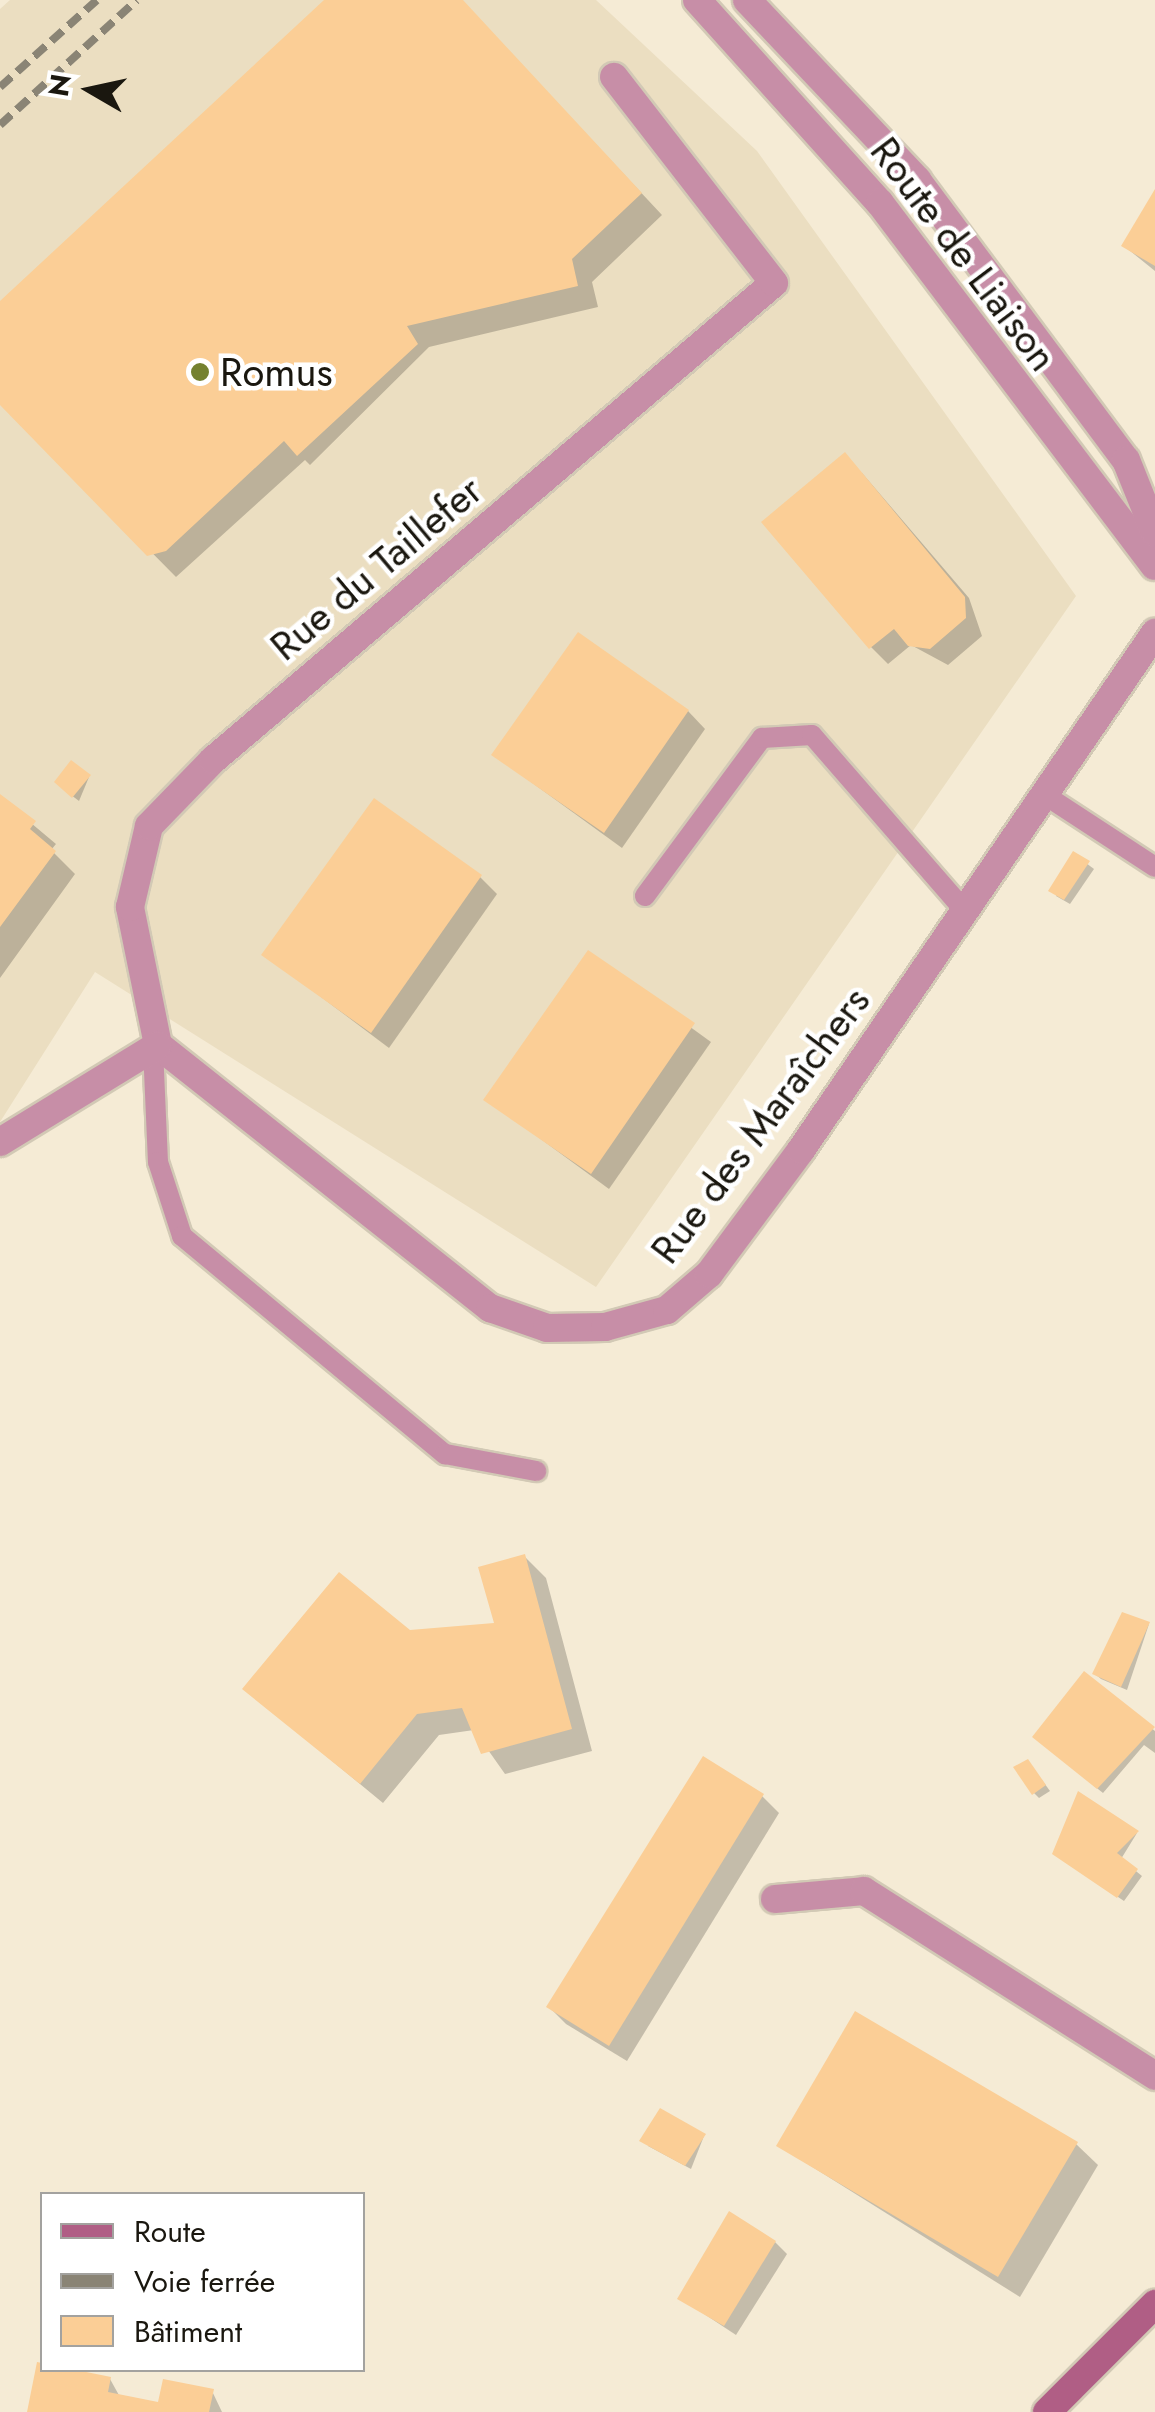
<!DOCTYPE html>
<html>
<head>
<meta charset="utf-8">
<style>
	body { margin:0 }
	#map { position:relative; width:1155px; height:2412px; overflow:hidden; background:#f5ebd5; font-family:Jost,sans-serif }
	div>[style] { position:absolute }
	.built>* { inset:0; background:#ebdec1 }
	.shadow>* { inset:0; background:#0003 }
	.building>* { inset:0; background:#fbce96 }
	.roads { filter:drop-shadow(2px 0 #d2c9b5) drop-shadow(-2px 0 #d2c9b5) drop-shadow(0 2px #d2c9b5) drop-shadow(0 -2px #d2c9b5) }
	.service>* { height:20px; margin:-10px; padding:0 10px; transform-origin:10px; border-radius:10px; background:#c78ea7 }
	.minor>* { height:28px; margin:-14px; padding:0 14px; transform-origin:14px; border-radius:14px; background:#c78ea7 }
	.tertiary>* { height:28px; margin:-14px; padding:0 14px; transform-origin:14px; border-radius:14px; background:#c78ea7 }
	.secondary>* { height:28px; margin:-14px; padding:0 14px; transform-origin:14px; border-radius:14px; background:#b05e85 }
	.rail>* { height:8px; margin-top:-4px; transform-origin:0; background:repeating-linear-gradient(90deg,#8a8475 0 15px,transparent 0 23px) }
	.dots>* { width:28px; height:28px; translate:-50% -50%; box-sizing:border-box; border:5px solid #fff; border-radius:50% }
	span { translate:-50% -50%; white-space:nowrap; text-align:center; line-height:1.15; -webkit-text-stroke:9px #fff; paint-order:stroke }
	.street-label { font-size:40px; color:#1a170f }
	.poi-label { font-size:40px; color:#1a170f }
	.left { translate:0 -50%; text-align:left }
	.legend { position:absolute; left:40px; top:2192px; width:325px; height:180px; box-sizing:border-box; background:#fff; border:2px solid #a3a29f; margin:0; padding:12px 18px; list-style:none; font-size:30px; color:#1a170f }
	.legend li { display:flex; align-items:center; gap:20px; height:50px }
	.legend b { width:50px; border:2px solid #a3a29f }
	.north { position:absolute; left:40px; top:40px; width:100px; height:100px; -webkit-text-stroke:8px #fff; paint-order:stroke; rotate:279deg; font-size:28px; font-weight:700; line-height:40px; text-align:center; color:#1a170f }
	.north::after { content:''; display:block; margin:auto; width:35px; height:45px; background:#1a170f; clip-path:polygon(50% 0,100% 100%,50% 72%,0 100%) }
</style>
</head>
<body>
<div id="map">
	<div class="built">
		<div style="clip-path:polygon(10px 0,596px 0,757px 151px,1076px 596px,596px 1287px,95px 972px,0 1122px,0 9px)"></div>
	</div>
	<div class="shadow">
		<div style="clip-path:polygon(327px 0,461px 0,662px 215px,592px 282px,598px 307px,429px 347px,310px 465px,305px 460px,176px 577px,0 399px,0 304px)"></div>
		<div style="clip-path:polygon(1155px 193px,1155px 271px,1124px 246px)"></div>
		<div style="clip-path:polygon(862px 473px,969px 598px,982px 636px,948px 665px,911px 645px,888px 664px,871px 647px)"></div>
		<div style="clip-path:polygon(688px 711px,705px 729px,622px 848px,494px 755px)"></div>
		<div style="clip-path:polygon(89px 777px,79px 801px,62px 788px)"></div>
		<div style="clip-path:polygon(0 797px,56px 844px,51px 850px,75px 874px,0 978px)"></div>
		<div style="clip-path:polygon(1074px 854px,1094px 869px,1070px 904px,1056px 896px)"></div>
		<div style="clip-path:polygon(480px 877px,497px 894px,389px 1048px,264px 954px)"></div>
		<div style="clip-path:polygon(588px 953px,711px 1042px,609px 1189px,486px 1099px)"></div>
		<div style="clip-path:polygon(525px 1557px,546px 1578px,592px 1751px,505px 1774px,474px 1730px,439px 1735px,383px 1803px,245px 1689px,409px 1632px,498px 1626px)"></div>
		<div style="clip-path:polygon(1149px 1624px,1127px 1690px,1101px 1679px,1095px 1674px)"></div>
		<div style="clip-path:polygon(1084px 1674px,1155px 1731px,1155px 1753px,1144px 1745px,1103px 1793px,1093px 1785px)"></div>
		<div style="clip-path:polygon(1033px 1768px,1050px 1791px,1039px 1798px,1034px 1793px)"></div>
		<div style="clip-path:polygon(762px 1796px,779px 1813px,627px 2061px,566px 2024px,549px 2007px)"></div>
		<div style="clip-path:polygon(1137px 1833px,1121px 1859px,1142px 1876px,1124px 1901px,1060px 1858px)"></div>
		<div style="clip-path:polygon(704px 2136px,691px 2169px,648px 2146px)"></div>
		<div style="clip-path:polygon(1076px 2144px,1098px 2165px,1020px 2297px,779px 2146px)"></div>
		<div style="clip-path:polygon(775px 2242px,787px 2254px,736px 2335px,680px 2298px)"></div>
		<div style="clip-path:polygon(110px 2379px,120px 2397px,160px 2405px,212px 2391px,222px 2412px,30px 2412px)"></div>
	</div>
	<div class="building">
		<div style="clip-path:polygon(324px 0,463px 0,642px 193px,572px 259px,578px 286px,407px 326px,418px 344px,297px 456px,284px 441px,166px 551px,147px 556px,0 405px,0 301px)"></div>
		<div style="clip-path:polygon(1155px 189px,1155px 266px,1121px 246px)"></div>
		<div style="clip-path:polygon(845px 452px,965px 597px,966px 618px,930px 649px,908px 646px,894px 629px,869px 649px,761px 522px)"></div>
		<div style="clip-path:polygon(578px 632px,689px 710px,604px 833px,491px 755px)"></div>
		<div style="clip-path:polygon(71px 760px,91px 775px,72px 798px,54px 782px)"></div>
		<div style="clip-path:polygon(0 794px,36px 821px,30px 829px,56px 851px,0 927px)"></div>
		<div style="clip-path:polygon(374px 798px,482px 875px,371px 1033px,261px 955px)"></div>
		<div style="clip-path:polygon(1073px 851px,1090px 861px,1064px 900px,1048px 891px)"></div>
		<div style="clip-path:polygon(588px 950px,695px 1023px,591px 1174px,483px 1100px)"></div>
		<div style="clip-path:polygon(525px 1554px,572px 1729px,481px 1754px,462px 1708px,417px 1714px,360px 1784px,242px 1689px,339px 1572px,410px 1630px,494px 1623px,478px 1567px)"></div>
		<div style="clip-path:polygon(1122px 1612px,1150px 1622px,1121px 1687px,1092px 1674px)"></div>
		<div style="clip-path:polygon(1084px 1671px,1155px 1727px,1097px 1789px,1032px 1737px)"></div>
		<div style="clip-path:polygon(703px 1756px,764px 1794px,609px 2046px,546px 2007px)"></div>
		<div style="clip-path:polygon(1028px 1759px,1046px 1785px,1032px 1795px,1013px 1767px)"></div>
		<div style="clip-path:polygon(1078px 1791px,1139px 1831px,1117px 1853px,1138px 1869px,1117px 1898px,1052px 1854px)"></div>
		<div style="clip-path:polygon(855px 2011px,1078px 2142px,998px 2277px,776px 2146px)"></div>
		<div style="clip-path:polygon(660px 2108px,706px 2134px,685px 2166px,639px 2141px)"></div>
		<div style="clip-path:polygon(729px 2211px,776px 2241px,724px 2326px,677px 2299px)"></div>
		<div style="clip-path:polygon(37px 2362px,111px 2377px,108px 2392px,158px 2402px,163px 2379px,214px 2389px,209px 2412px,27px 2412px)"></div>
	</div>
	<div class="roads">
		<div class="service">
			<div style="left:1042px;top:793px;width:135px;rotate:33.2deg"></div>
			<div style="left:645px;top:896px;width:197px;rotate:-53.5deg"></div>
			<div style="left:762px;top:738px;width:50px;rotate:-3.4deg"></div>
			<div style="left:812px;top:735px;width:230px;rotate:49deg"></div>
			<div style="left:153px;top:1048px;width:114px;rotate:87.5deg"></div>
			<div style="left:158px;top:1162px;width:78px;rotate:72deg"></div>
			<div style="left:182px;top:1236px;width:342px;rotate:39.7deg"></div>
			<div style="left:445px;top:1454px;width:93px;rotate:10.6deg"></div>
		</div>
		<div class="minor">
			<div style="left:158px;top:1045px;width:424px;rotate:38.4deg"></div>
			<div style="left:490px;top:1308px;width:60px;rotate:19.3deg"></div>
			<div style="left:547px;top:1328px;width:58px;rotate:-1deg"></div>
			<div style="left:605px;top:1327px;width:64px;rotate:-15.3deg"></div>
			<div style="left:667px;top:1310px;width:55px;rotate:-40.6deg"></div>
			<div style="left:709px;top:1274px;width:154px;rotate:-53.4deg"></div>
			<div style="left:801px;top:1150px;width:627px;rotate:-55.6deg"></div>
			<div style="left:158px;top:1045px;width:141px;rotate:-101.5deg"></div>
			<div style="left:130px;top:907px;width:83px;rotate:-76.8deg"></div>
			<div style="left:149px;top:826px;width:92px;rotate:-45.9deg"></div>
			<div style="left:213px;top:760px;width:736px;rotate:-40.37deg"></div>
			<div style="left:774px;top:283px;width:261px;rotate:-127.8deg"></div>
			<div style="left:0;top:1142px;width:185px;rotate:-31.5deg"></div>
			<div style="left:775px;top:1899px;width:89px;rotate:-5.1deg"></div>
			<div style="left:864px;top:1891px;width:345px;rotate:32.4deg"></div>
		</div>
		<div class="tertiary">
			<div style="left:697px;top:0;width:273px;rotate:48deg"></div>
			<div style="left:880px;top:203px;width:455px;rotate:52.9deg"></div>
			<div style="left:747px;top:0;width:248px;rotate:46.6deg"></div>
			<div style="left:917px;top:180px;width:349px;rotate:53.3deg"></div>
			<div style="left:1126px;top:460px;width:78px;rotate:68.1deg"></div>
		</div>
		<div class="secondary">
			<div style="left:1047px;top:2412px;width:153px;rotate:-45deg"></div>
		</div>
	</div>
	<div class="rail">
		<div style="left:0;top:87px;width:130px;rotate:-41.9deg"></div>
		<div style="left:0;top:125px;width:185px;rotate:-42.4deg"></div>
	</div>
	<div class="dots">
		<div style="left:200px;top:372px;background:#74812f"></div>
	</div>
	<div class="street-label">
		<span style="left:964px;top:254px;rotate:53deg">Route de Liaison</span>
		<span style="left:376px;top:568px;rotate:-40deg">Rue du Taillefer</span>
		<span style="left:760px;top:1125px;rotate:-53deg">Rue des Maraîchers</span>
	</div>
	<div class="poi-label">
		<span class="left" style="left:220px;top:372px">Romus</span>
	</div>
	<ul class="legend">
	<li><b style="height:12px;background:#b05e85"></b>Route</li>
	<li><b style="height:12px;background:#8a8475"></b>Voie ferrée</li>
	<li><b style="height:28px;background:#fbce96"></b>Bâtiment</li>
	</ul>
	<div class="north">N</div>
</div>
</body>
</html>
